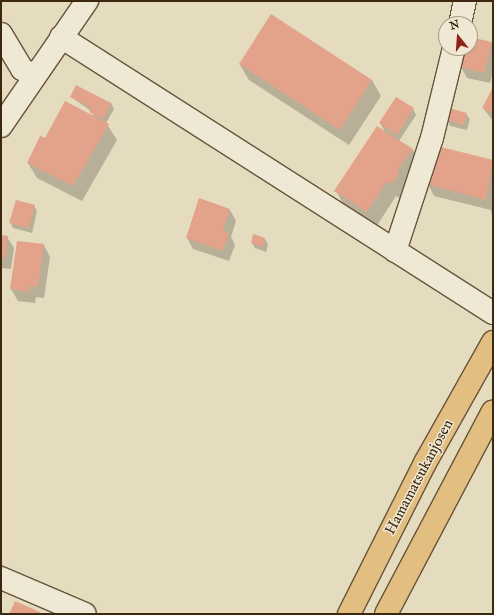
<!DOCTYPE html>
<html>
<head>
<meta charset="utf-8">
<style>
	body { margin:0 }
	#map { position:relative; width:494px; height:615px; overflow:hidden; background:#e5dbbf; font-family:"IM FELL English",serif }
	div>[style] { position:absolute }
	.shadow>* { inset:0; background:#0003 }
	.building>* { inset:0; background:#e2a38a }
	.roads { filter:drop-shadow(1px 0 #67543a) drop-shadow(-1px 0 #67543a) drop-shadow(0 1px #67543a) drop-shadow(0 -1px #67543a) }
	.street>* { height:22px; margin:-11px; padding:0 11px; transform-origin:11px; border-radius:11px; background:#eee8d5 }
	.secondary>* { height:22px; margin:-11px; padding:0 11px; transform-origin:11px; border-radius:11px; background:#eee8d5 }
	.primary>* { height:22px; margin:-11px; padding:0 11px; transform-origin:11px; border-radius:11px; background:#e2be80 }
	span { translate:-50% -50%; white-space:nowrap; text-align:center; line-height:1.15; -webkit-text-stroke:3px #eee8d5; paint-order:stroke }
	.street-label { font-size:15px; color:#3d270e }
	.frame { position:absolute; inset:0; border:2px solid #3d270e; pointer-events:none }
	.north { position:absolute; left:438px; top:16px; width:40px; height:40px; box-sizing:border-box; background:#eee8d5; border:1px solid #a79b85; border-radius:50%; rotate:343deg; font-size:11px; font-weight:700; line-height:16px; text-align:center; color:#3d270e }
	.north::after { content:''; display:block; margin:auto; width:14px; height:18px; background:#8f2418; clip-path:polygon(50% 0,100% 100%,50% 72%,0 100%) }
</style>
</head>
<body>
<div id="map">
	<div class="shadow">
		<div style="clip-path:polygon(493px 32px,493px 72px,490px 83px,467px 78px,461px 67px,465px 48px,470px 48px,470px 38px,493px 43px)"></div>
		<div style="clip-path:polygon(240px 65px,372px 80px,381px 96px,349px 145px,249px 80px)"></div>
		<div style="clip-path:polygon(493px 87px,493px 121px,483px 108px)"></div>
		<div style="clip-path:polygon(71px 97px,111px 103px,114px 109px,106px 123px,117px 140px,82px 201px,37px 178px,28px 163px,46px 140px,94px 117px,91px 111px)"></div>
		<div style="clip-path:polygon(413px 109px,416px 115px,399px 141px,413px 150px,422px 166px,401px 199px,396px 196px,376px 227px,345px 207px,336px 191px,385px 132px,380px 123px)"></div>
		<div style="clip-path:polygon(466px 114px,470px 119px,467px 130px,450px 126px,447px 120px)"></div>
		<div style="clip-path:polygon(437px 147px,493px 161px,493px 221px,491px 210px,434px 196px,428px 184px)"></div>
		<div style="clip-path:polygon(34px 206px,37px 211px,32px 233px,13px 228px,10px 222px)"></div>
		<div style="clip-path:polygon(230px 210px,236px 221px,231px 237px,235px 245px,229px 261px,193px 249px,187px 238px)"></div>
		<div style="clip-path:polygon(1px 236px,7px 237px,14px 248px,11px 269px,1px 268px)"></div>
		<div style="clip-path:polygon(265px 239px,268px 245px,266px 252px,255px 248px,252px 243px)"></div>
		<div style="clip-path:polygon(18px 242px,44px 245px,50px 257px,44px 298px,36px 297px,35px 303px,18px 301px,11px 289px)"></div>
	</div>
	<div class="building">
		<div style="clip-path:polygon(271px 14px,372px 80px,340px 130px,239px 64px)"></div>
		<div style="clip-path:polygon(470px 37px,492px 42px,484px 73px,460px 67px,464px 48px,470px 48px)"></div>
		<div style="clip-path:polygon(76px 85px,111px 103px,103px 119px,89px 112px,92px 108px,70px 97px)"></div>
		<div style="clip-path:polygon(493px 88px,493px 114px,482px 108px)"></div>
		<div style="clip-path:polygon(396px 97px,414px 108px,397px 135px,379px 123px)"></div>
		<div style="clip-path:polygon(65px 101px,109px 124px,73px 186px,27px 163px,40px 136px,45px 138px)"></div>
		<div style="clip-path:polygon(449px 108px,467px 113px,464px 125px,446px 120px)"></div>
		<div style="clip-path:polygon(377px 126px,413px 149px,397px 170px,400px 172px,392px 184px,387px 181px,367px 212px,334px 191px)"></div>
		<div style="clip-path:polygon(437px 146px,493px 160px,486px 200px,427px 184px)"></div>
		<div style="clip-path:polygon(199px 198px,230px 209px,223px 231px,229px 233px,223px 251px,186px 238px)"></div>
		<div style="clip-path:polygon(16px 200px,35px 205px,29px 228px,9px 223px)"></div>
		<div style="clip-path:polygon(253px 234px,265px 238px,263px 247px,251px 243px)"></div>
		<div style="clip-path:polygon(1px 235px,8px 236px,5px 258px,1px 258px)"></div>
		<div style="clip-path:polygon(17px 241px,44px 244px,38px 287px,30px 286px,29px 292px,10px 289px)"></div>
		<div style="clip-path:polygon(15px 601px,40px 612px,39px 614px,9px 614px)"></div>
	</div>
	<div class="roads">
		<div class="street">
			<div style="left:460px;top:24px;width:24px;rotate:-78deg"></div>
			<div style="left:1px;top:34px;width:41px;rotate:59deg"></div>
			<div style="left:22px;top:69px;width:14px;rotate:30deg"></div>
			<div style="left:61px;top:37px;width:513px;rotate:32.57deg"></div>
			<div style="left:395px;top:251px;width:119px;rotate:-71.9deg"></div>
			<div style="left:432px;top:138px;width:93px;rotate:-76.3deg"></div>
			<div style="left:1px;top:578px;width:91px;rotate:23.2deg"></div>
		</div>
		<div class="secondary">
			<div style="left:1px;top:126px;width:152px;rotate:-55.5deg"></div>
		</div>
		<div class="primary">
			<div style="left:349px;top:614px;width:169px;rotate:-63.3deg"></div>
			<div style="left:425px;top:463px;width:139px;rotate:-60.7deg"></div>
			<div style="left:386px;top:614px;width:229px;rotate:-62.2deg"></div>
		</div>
	</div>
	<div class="street-label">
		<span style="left:419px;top:477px;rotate:-62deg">Hamamatsukanjosen</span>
	</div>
	<div class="frame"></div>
	<div class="north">N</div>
</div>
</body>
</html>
